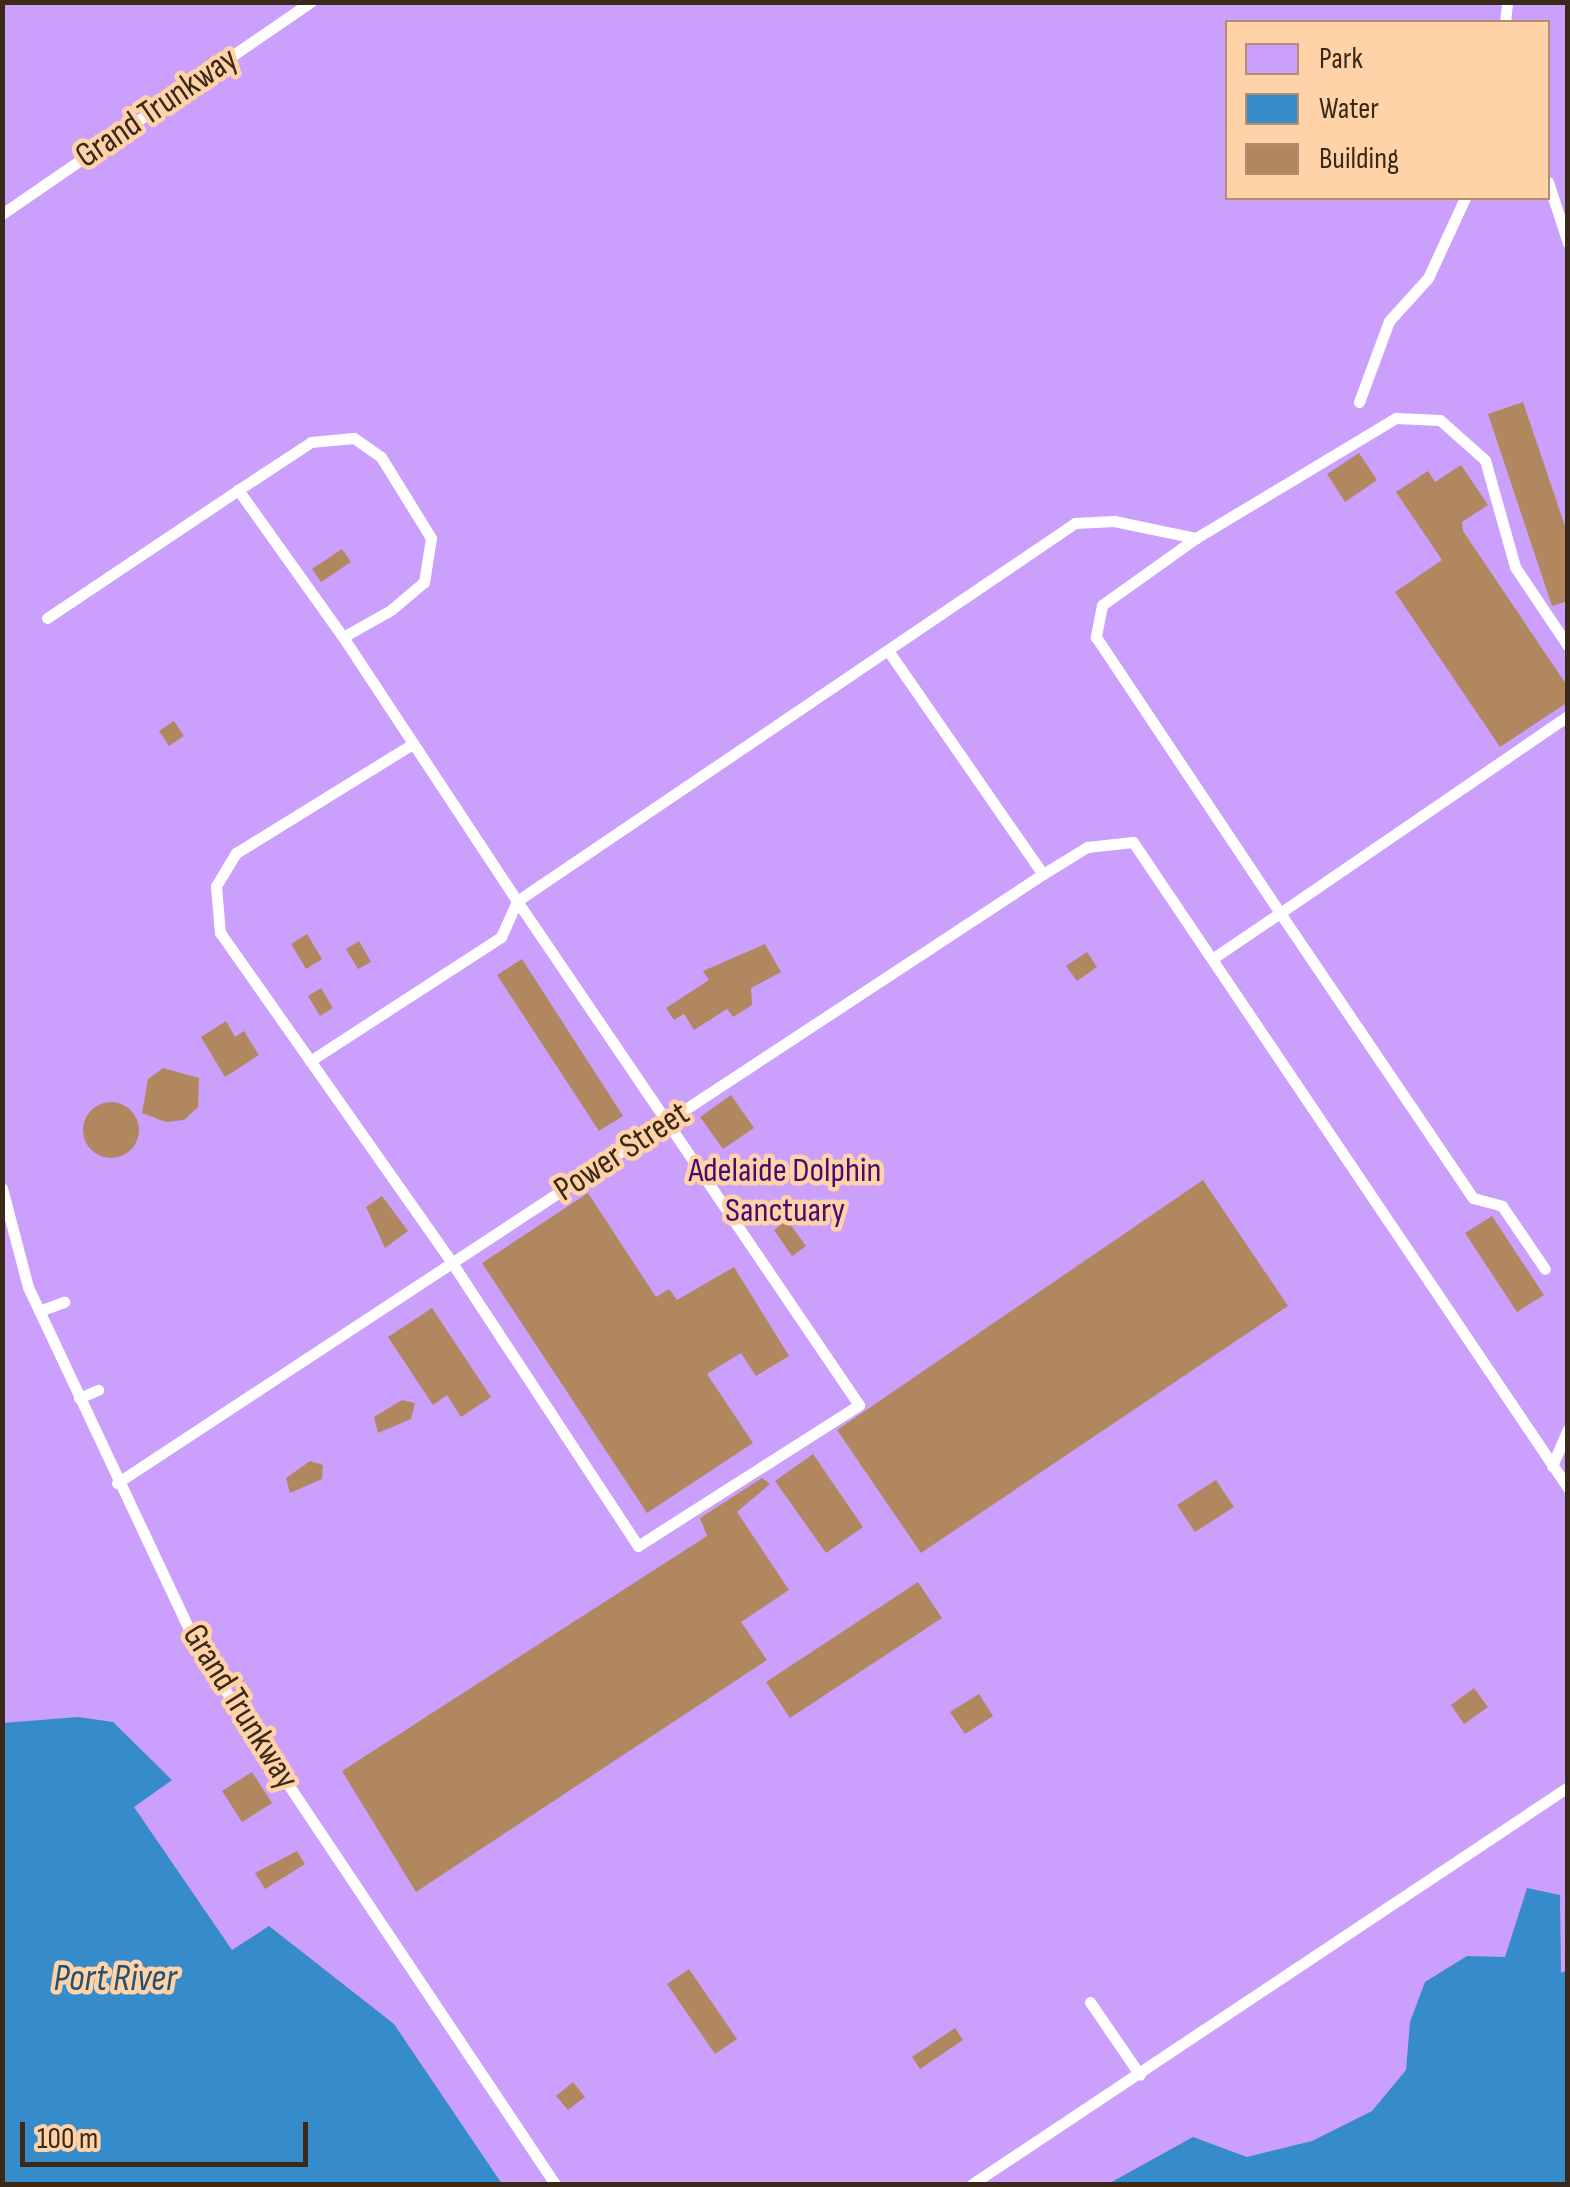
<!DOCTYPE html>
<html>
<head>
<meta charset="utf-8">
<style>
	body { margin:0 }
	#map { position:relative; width:1570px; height:2187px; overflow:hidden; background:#f2c59b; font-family:"Sofia Sans Condensed",sans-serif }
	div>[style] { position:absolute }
	.green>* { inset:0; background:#cba0fd }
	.water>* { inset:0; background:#368bcb }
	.building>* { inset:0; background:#b1875f }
	.round { border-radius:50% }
	.lane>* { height:11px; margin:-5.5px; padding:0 5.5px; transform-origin:5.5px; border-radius:5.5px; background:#fff }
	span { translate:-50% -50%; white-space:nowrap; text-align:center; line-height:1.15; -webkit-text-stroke:9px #ffd2a7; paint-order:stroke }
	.street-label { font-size:35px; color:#3a2918 }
	.park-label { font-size:35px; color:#450d6e }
	.water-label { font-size:38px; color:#255173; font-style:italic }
	.frame { position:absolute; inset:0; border:5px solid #3a2918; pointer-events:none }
	.legend { position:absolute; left:1225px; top:20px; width:325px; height:180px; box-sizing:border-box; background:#ffd2a7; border:2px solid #b08e6e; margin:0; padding:12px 18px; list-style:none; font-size:30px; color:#3a2918 }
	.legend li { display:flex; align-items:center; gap:20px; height:50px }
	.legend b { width:50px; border:2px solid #b08e6e }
	.scale { position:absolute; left:20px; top:2122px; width:288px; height:45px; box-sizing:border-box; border:5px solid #3a2918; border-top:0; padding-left:12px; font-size:30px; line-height:35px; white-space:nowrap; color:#3a2918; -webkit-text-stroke:8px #ffd2a7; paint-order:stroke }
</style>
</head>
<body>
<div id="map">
	<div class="green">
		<div style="clip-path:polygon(evenodd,2px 3px,1567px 3px,1567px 2184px,3px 2184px,2px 3px,1228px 22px,1548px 22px,1548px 198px,1228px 198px,1228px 22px)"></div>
	</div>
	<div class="water">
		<div style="clip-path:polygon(78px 1717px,113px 1722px,172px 1780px,134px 1807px,232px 1950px,269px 1926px,394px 2024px,502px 2184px,3px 2184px,3px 1723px)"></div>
		<div style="clip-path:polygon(1527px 1888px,1560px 1895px,1561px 1973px,1568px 1970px,1567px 2184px,1108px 2184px,1193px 2137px,1247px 2157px,1312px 2141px,1372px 2111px,1406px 2070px,1410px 2022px,1425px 1982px,1467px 1956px,1505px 1957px)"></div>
	</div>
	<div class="building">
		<div style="clip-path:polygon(1523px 402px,1568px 535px,1568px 601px,1552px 606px,1488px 414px)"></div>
		<div style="clip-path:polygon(1359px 453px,1377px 480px,1345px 502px,1327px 474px)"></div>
		<div style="clip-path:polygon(1461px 465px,1488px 505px,1462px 522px,1463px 531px,1568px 687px,1568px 702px,1500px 747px,1395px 592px,1442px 560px,1396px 492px,1428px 471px,1435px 482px)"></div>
		<div style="clip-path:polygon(342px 549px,351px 562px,321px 582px,312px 569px)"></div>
		<div style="clip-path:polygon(174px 721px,184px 736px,169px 746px,159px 731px)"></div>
		<div style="clip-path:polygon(307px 934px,322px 959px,306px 969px,291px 944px)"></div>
		<div style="clip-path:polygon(359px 941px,371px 962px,358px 969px,346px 949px)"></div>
		<div style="clip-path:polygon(765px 944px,781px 972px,751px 988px,752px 1005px,733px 1017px,727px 1009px,694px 1030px,684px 1014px,674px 1020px,666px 1008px,709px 980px,703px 971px)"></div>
		<div style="clip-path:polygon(1087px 952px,1097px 967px,1077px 981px,1066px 966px)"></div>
		<div style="clip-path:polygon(522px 959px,623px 1116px,599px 1131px,497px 975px)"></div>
		<div style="clip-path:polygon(321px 988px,333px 1008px,320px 1016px,308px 996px)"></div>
		<div style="clip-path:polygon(226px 1021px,235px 1037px,244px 1031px,259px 1055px,225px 1077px,201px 1037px)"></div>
		<div style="clip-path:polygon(163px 1068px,199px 1078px,198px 1107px,184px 1120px,166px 1122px,142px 1113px,148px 1079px)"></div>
		<div style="clip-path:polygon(731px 1095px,754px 1128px,723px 1149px,700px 1117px)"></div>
		<div class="round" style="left:83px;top:1102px;width:56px;height:56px"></div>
		<div style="clip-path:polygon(1203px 1180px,1288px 1306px,921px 1553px,837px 1430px)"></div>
		<div style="clip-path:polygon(588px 1193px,656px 1297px,669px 1289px,677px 1300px,734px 1267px,789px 1356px,756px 1376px,741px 1353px,707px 1374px,753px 1443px,647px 1513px,482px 1263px)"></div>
		<div style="clip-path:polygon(382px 1196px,408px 1231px,385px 1248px,366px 1207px)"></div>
		<div style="clip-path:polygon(1492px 1216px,1544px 1295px,1517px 1312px,1465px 1233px)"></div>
		<div style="clip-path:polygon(787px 1220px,806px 1246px,792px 1256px,774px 1230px)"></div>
		<div style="clip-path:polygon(432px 1308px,491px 1397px,461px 1417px,447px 1395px,433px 1405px,388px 1337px)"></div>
		<div style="clip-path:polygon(402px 1400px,415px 1403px,411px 1419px,378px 1433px,374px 1417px)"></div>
		<div style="clip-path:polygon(813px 1454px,863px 1527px,826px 1553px,775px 1481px)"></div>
		<div style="clip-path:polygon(310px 1461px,323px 1465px,322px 1479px,290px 1493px,286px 1478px)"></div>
		<div style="clip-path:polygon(762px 1478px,770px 1484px,737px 1512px,789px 1590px,741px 1622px,767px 1660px,416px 1892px,342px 1771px,707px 1536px,700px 1518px)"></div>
		<div style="clip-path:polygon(1216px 1480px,1234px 1507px,1195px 1532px,1177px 1505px)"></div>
		<div style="clip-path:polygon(918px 1582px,942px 1618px,790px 1718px,766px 1682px)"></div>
		<div style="clip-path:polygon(1474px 1688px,1488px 1707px,1464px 1724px,1451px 1705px)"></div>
		<div style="clip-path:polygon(979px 1694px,993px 1716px,965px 1734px,950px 1712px)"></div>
		<div style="clip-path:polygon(252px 1772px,272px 1803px,242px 1822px,222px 1791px)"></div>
		<div style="clip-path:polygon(297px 1851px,305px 1864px,265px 1889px,255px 1873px)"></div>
		<div style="clip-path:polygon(689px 1969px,737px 2039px,715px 2054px,667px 1984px)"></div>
		<div style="clip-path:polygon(955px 2028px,963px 2040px,920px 2069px,912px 2057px)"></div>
		<div style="clip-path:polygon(573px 2082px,585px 2097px,568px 2110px,556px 2096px)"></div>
	</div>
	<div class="lane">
		<div style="left:1505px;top:22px;width:20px;rotate:-84deg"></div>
		<div style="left:1548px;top:182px;width:64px;rotate:71.8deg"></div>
		<div style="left:2px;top:214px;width:375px;rotate:-34.5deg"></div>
		<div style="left:1359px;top:402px;width:86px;rotate:-69.7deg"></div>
		<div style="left:1389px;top:321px;width:58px;rotate:-47.8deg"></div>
		<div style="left:1428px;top:278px;width:88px;rotate:-65.2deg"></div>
		<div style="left:1196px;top:538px;width:115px;rotate:144.5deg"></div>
		<div style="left:1102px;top:605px;width:33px;rotate:101deg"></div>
		<div style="left:1096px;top:637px;width:332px;rotate:56.3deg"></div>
		<div style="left:1280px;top:913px;width:349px;rotate:-34.4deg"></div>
		<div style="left:47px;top:618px;width:230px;rotate:-33.8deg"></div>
		<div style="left:238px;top:490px;width:87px;rotate:-33.3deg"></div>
		<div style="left:311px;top:442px;width:43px;rotate:-5.3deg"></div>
		<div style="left:354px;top:438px;width:33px;rotate:35deg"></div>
		<div style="left:381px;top:457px;width:95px;rotate:58.3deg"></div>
		<div style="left:431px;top:538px;width:45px;rotate:99deg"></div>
		<div style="left:424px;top:582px;width:43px;rotate:139.7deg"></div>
		<div style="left:391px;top:610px;width:55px;rotate:150.6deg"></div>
		<div style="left:343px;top:637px;width:181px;rotate:-125.5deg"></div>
		<div style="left:343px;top:637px;width:316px;rotate:56.6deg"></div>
		<div style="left:517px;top:901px;width:674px;rotate:-34.11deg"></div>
		<div style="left:1075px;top:523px;width:39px;rotate:-3deg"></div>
		<div style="left:1114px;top:521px;width:84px;rotate:11.7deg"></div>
		<div style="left:1196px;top:538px;width:233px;rotate:-31deg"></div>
		<div style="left:1396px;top:418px;width:44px;rotate:2.6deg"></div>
		<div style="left:1440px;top:420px;width:60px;rotate:41.6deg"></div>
		<div style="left:1485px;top:460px;width:111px;rotate:74.3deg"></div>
		<div style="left:1515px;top:567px;width:95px;rotate:56.1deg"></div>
		<div style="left:889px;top:652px;width:270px;rotate:55.3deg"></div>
		<div style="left:1212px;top:959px;width:82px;rotate:-34.1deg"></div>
		<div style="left:1280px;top:913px;width:344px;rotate:55.9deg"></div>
		<div style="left:1473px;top:1198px;width:30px;rotate:15deg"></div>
		<div style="left:1502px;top:1206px;width:76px;rotate:55.7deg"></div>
		<div style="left:310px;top:1061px;width:228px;rotate:-33deg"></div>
		<div style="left:501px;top:937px;width:39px;rotate:-66deg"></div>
		<div style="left:517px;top:901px;width:609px;rotate:55.84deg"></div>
		<div style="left:859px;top:1405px;width:262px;rotate:147.5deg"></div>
		<div style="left:638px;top:1546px;width:337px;rotate:-123.3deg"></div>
		<div style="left:453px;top:1264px;width:405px;rotate:-125.1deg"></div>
		<div style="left:220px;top:933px;width:47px;rotate:-94.9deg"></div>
		<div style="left:216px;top:886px;width:39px;rotate:-59deg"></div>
		<div style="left:236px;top:853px;width:203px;rotate:-31.7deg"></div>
		<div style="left:2px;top:1188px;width:102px;rotate:75.3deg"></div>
		<div style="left:28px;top:1287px;width:406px;rotate:64.8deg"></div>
		<div style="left:201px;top:1654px;width:637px;rotate:56.26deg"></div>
		<div style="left:39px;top:1311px;width:27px;rotate:-20deg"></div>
		<div style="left:79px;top:1398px;width:21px;rotate:-23deg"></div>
		<div style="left:1552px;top:1466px;width:40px;rotate:-66.6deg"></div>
		<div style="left:117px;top:1483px;width:1108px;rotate:-33.33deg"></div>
		<div style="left:1043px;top:874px;width:52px;rotate:-31.5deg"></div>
		<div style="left:1087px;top:847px;width:46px;rotate:-6.2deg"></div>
		<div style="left:1133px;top:842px;width:779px;rotate:56.04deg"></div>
		<div style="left:1090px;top:2002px;width:88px;rotate:55.6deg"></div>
		<div style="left:972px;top:2184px;width:716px;rotate:-33.67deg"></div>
	</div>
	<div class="street-label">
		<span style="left:157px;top:108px;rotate:-34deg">Grand Trunkway</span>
		<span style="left:622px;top:1152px;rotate:-33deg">Power Street</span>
		<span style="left:240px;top:1707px;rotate:58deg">Grand Trunkway</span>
	</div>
	<div class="park-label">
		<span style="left:785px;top:1191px">Adelaide Dolphin<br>Sanctuary</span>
	</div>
	<div class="water-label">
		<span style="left:115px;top:1979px">Port River</span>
	</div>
	<div class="frame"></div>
	<ul class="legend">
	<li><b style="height:28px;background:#cba0fd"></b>Park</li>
	<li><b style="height:28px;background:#368bcb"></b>Water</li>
	<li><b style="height:28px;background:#b1875f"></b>Building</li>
	</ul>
	<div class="scale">100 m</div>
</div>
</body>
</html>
